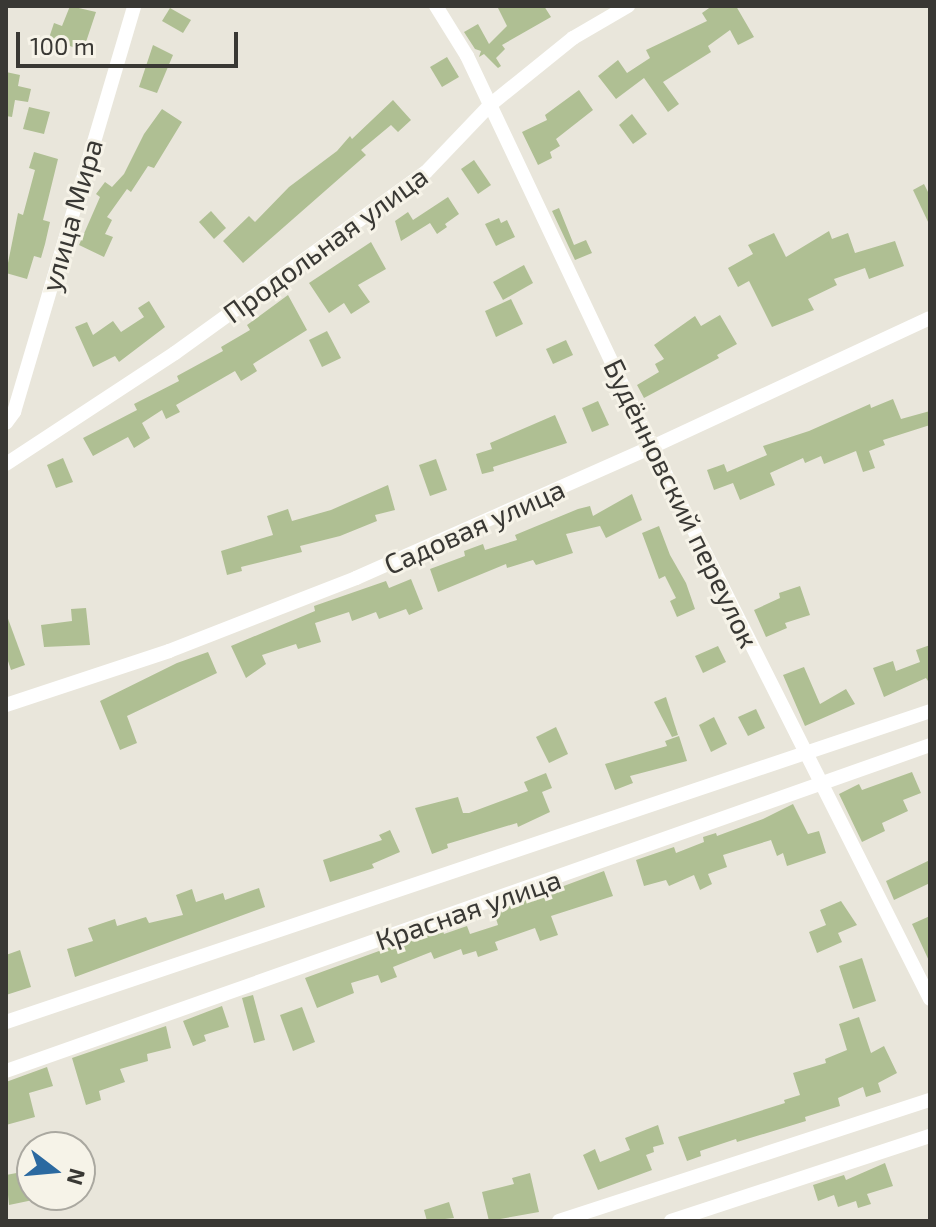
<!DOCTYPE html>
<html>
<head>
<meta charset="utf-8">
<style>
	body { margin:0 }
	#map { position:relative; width:936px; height:1227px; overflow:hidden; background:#e9e6db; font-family:"Exo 2",sans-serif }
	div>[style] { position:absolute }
	.building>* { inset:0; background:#afbf93 }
	.minor>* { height:14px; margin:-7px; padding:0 7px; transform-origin:7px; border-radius:7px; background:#fff }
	span { translate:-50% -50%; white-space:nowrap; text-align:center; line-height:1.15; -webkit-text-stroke:6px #f6f3e8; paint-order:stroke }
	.street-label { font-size:28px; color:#393834 }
	.frame { position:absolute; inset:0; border:8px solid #393834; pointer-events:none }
	.north { position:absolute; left:16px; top:1131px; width:80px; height:80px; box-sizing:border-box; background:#f6f3e8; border:2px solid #aaa8a0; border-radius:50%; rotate:106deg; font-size:22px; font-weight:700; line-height:32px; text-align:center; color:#393834 }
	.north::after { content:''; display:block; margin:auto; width:28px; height:36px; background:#2b69a0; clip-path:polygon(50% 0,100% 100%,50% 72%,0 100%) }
	.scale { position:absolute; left:16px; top:32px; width:222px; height:36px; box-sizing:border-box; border:4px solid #393834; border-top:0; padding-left:10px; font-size:24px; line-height:28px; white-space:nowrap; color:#393834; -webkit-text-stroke:6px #f6f3e8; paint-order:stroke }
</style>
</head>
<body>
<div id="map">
	<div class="building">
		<div style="clip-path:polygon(70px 6px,96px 12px,83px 51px,49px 38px,54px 23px,62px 26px)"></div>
		<div style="clip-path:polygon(497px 6px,544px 6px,551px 17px,502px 45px,505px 49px,496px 58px,501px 66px,498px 68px,484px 54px,479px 57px,481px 51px,475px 49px,464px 32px,478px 24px,489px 44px,507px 26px)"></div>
		<div style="clip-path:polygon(712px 6px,736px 6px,754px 37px,738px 45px,730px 30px,708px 46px,711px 52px,663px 82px,679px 104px,668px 112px,644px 78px,616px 99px,598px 76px,618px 60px,627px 73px,650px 58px,646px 50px,707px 21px,702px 13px)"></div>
		<div style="clip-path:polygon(170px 8px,191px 20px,183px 33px,162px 21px)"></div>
		<div style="clip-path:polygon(153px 45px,173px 55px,157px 93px,139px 87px)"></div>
		<div style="clip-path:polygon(447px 57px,459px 77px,442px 87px,430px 67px)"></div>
		<div style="clip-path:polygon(6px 72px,20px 75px,18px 86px,31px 89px,28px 102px,15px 100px,12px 117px,6px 116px)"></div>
		<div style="clip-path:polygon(579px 90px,593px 110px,556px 139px,560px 146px,550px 152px,552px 158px,538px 165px,522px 132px,547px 120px,545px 115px)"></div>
		<div style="clip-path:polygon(393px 100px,411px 120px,398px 132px,391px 125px,361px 150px,366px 155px,243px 263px,223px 241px,249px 216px,255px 222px,289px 187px,337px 151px,350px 136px,352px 139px)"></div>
		<div style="clip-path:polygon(29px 107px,50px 112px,44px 134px,23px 129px)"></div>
		<div style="clip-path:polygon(162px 109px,182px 122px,154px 168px,148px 166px,131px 192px,127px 189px,107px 217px,112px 220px,105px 234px,113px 237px,104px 257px,79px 245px,100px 197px,96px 194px,105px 182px,112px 187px,124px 174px,144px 134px)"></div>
		<div style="clip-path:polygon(632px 114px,647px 134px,633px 144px,619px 125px)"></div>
		<div style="clip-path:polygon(34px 152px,58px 159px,43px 220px,50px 222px,45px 244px,41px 258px,34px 256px,27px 279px,6px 273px,18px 213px,23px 215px,35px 170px,29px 168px)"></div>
		<div style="clip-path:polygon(474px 160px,491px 185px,478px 194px,461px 169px)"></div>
		<div style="clip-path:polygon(924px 184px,930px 196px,930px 226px,913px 190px)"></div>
		<div style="clip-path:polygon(448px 197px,459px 214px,445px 224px,447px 227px,437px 234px,430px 223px,401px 241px,395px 221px,408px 212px,413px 220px)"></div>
		<div style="clip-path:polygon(559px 208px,574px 245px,586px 240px,592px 253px,575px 260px,552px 211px)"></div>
		<div style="clip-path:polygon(211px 211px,226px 228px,214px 239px,199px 222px)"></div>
		<div style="clip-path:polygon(499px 218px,501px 223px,507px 220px,515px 237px,496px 246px,485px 224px)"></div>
		<div style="clip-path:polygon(829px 231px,832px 239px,848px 233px,855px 253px,895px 241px,904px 266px,869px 279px,865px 268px,834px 279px,837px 285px,808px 299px,814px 310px,772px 327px,749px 281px,738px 287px,728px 268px,753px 254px,748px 245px,774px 233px,786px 257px)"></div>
		<div style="clip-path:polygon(371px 242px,386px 269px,358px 285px,370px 302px,351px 314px,344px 303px,329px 313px,309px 283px)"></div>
		<div style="clip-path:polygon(524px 265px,533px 283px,503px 300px,493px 282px)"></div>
		<div style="clip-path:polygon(288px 295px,307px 330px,253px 364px,257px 371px,241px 381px,235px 371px,176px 405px,180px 412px,166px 419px,162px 410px,142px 423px,150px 438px,134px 448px,128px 437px,93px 456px,83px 438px,137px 410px,134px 404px,179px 381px,177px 376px,223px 351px,221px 347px,250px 330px,247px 325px)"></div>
		<div style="clip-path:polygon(511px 299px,523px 324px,496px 337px,485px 311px)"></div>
		<div style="clip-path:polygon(149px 301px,165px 327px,119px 362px,115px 356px,93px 367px,75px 327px,87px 322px,93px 335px,113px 321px,121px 332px,144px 317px,138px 308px)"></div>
		<div style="clip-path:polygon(720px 315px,737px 344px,717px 355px,719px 358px,644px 398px,637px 385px,659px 372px,655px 364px,664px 359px,654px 345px,695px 316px,701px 326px)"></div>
		<div style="clip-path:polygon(327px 331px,341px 358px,322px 367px,309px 340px)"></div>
		<div style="clip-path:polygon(566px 340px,573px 355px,553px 364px,546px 349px)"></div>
		<div style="clip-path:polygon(893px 399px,901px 419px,930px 411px,930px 425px,883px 440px,885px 445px,869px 451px,875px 468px,863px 472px,856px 451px,824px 464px,821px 456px,805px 463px,803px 458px,770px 473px,775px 485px,740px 500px,733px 483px,714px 490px,707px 470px,724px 464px,727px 472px,767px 455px,763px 446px,809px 431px,870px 404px,871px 408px)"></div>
		<div style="clip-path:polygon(598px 401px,609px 425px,592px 432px,582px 408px)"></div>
		<div style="clip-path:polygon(555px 415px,567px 443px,493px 467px,494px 471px,482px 474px,476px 454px,492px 449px,490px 443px)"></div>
		<div style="clip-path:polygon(63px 458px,73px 482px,56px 488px,47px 465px)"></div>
		<div style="clip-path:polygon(436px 459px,447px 490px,430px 496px,419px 465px)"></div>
		<div style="clip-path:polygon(388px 485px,395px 510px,375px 515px,377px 521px,340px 536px,300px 546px,302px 552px,241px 567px,242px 571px,227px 575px,221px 551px,273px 535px,267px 516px,288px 509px,292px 521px,331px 510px)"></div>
		<div style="clip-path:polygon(632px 494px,642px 520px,606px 538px,600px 526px,566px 534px,573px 553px,536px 565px,533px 560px,507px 568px,506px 564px,438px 592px,430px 569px,465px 556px,464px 551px,483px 544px,485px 550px,517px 540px,515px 535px,578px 509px,590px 506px,593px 516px)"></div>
		<div style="clip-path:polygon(659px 526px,670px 555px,686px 583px,695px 609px,677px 617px,670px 601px,676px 598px,665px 576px,659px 579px,642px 533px)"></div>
		<div style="clip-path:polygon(411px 579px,423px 609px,409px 615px,406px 609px,379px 619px,376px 612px,352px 621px,349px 612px,315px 623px,321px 642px,298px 649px,296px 644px,262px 655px,266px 664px,246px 678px,231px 646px,315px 611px,314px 606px,386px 581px,389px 588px)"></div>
		<div style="clip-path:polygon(800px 586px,810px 615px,785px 623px,787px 628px,766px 637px,754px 610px,780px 598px,779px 593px)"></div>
		<div style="clip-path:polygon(86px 608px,90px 645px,44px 647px,41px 625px,72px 621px,71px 609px)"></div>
		<div style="clip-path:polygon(7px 616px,25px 665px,11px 670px,6px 655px)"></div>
		<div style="clip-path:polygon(930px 645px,930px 684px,926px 678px,884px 697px,873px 668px,893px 661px,896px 671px,920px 662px,916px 650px)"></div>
		<div style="clip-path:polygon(718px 646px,726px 662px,703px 673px,695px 656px)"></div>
		<div style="clip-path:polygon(208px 652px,217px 673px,127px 716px,137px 743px,120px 750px,100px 701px,177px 663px)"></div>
		<div style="clip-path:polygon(804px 667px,820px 704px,846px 689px,855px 704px,805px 726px,783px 675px)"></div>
		<div style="clip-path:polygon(666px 697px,678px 735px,672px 737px,654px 702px)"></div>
		<div style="clip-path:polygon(756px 709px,765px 728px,748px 736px,738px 717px)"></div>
		<div style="clip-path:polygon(714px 717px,727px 744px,711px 752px,699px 725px)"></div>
		<div style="clip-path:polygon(556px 727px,568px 754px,549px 763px,536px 737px)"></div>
		<div style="clip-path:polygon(679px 736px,687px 761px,630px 776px,633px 783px,615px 790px,605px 764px,667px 746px,665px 741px)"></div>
		<div style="clip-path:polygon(912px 772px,921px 793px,903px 800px,908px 811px,882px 823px,885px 831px,862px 842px,839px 794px,859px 784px,862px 790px)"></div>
		<div style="clip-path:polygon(546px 773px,552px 788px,542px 792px,550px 812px,518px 827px,517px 823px,447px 844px,448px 848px,432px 854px,415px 808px,458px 797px,463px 813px,469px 813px,528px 791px,524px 782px)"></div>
		<div style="clip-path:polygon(793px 804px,808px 834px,819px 831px,826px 853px,787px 866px,783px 853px,777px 856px,771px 840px,723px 855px,727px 867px,708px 874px,712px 884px,700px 890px,694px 875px,669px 886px,666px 880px,644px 886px,636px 860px,674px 847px,676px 853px,704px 842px,703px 837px,716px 833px,717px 836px,763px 819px)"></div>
		<div style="clip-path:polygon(390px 830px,400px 852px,372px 864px,374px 868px,330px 882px,323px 860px,382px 840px,379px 835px)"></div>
		<div style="clip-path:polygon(930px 860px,930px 883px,894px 900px,886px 881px)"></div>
		<div style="clip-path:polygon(604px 871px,613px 896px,551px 916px,558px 935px,540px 941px,535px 928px,495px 942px,498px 950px,478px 957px,476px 951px,463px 955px,461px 949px,434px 959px,431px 952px,393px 967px,397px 977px,381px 983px,378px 975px,351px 983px,354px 993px,317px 1008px,305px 978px,442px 928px,444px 934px,467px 926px,470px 934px,498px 925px,494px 912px)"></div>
		<div style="clip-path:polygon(259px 888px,265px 907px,75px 977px,67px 949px,93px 941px,88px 928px,115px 919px,117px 926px,146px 917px,149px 923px,183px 915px,176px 895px,192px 889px,196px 902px,223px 893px,225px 900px)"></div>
		<div style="clip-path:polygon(841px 901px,857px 925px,838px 933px,842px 942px,817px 953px,809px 932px,826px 925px,820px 910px)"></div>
		<div style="clip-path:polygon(930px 916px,930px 963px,912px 924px)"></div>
		<div style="clip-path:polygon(20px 950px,31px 987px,6px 995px,6px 955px)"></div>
		<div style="clip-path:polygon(862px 958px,876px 1001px,853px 1009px,839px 966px)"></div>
		<div style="clip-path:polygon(253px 995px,265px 1040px,254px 1043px,242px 998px)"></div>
		<div style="clip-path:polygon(222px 1006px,229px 1027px,204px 1035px,206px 1041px,193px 1046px,183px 1021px)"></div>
		<div style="clip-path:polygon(302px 1007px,315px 1042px,293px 1051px,280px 1015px)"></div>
		<div style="clip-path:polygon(859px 1017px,871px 1053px,884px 1046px,897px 1073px,878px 1083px,881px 1092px,866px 1097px,863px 1087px,838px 1098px,840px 1106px,805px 1117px,806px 1121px,737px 1142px,736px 1139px,700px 1151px,701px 1156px,687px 1161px,678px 1137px,785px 1103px,784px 1100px,800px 1095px,793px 1073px,826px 1063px,825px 1059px,847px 1050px,839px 1024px)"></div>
		<div style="clip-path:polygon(166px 1026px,171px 1048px,147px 1054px,148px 1061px,120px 1069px,125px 1082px,99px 1091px,101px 1100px,86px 1105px,72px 1058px)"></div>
		<div style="clip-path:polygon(47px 1067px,53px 1086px,29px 1093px,35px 1117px,6px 1125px,6px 1082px)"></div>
		<div style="clip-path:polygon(658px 1125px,664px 1144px,653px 1147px,654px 1152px,646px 1155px,652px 1170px,598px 1190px,583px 1155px,595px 1149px,600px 1162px,630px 1150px,625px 1138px)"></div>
		<div style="clip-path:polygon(885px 1163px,893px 1186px,867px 1194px,871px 1204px,858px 1208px,856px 1201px,838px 1207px,834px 1195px,818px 1201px,813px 1185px,844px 1175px,846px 1180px)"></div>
		<div style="clip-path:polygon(27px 1171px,33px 1200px,9px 1205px,6px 1175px)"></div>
		<div style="clip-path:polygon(530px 1173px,539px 1212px,489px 1221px,482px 1192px,514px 1184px,512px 1178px)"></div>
		<div style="clip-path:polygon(449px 1202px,454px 1218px,427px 1221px,424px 1210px)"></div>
	</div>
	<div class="minor">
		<div style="left:436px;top:6px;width:59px;rotate:58.2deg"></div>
		<div style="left:467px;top:56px;width:433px;rotate:64.7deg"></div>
		<div style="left:652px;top:447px;width:618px;rotate:63.27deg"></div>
		<div style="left:6px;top:423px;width:14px;rotate:-54deg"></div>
		<div style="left:14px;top:412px;width:423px;rotate:-73.5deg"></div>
		<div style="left:6px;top:464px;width:202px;rotate:-33.3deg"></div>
		<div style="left:175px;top:353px;width:309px;rotate:-35.8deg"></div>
		<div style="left:426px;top:172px;width:93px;rotate:-46.3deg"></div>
		<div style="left:490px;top:105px;width:107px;rotate:-38.9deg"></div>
		<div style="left:573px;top:38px;width:64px;rotate:-30.2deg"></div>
		<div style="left:6px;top:705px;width:172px;rotate:-18.3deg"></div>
		<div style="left:169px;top:651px;width:201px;rotate:-21.3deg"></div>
		<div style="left:356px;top:578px;width:324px;rotate:-23.9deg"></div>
		<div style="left:652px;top:447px;width:306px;rotate:-24.9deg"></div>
		<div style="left:6px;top:1022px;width:975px;rotate:-18.6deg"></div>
		<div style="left:6px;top:1071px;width:980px;rotate:-19.43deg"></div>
		<div style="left:559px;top:1221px;width:390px;rotate:-18.1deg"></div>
		<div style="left:671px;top:1221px;width:273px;rotate:-18.2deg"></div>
	</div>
	<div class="street-label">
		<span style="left:71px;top:215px;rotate:-74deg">улица Мира</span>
		<span style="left:325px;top:244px;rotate:-36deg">Продольная улица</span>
		<span style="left:682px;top:503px;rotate:64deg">Будённовский переулок</span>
		<span style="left:474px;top:526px;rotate:-24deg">Садовая улица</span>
		<span style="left:468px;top:909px;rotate:-19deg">Красная улица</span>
	</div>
	<div class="frame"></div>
	<div class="north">N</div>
	<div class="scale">100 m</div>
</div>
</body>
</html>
